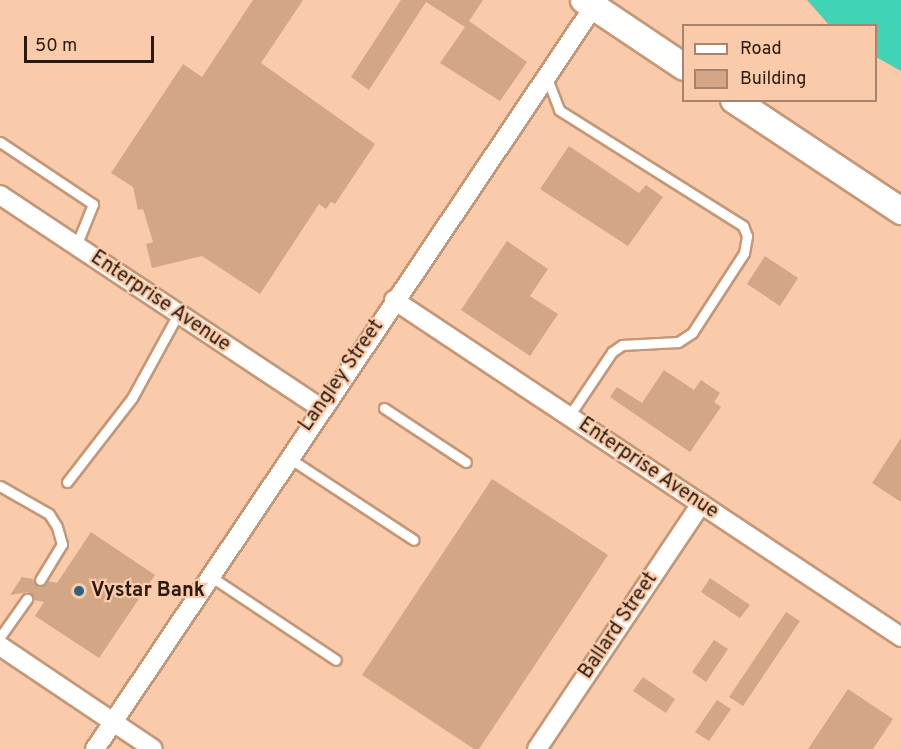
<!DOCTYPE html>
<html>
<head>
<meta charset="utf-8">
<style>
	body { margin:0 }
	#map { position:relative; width:901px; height:749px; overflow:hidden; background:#facbaa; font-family:Overpass,sans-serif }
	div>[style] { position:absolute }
	.water>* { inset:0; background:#40d3b6 }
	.building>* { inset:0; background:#d3a685 }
	.roads { filter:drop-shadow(2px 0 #c49777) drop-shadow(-2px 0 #c49777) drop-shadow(0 2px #c49777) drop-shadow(0 -2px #c49777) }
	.service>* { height:9px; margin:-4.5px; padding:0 4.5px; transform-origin:4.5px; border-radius:4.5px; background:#fff }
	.minor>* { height:18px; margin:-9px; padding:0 9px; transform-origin:9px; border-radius:9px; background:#fff }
	.secondary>* { height:26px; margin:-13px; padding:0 13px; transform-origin:13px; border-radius:13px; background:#fff }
	.dots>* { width:16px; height:16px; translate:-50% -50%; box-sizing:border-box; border:3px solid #facbaa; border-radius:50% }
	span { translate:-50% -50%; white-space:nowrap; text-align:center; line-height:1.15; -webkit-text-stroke:4.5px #facbaa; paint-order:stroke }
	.street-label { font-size:20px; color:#2a1a0d }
	.poi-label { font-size:20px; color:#2a1a0d; font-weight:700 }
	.left { translate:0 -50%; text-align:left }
	.legend { position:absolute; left:682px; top:24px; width:195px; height:78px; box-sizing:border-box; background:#facbaa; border:2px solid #a7846b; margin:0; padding:8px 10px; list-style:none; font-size:18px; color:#2a1a0d }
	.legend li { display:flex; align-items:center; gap:12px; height:30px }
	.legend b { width:30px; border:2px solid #a7846b }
	.scale { position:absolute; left:24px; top:36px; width:130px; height:27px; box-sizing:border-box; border:3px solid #2a1a0d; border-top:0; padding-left:8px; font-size:18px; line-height:21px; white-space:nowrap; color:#2a1a0d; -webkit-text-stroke:4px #facbaa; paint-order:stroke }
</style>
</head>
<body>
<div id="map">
	<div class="water">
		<div style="clip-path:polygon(807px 0,901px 0,901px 71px,876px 57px,876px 26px,829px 25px)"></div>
	</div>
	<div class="building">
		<div style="clip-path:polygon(253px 0,303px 0,261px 63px,375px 144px,335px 204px,331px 202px,326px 209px,319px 204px,260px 294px,202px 256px,152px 268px,146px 244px,153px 242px,143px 209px,138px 210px,133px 187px,111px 173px,183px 64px,202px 77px)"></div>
		<div style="clip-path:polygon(401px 0,483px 0,469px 21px,527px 62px,500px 101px,440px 63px,465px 27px,426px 2px,369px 90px,351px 77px)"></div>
		<div style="clip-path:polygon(569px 146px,639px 193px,646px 185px,663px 197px,628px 246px,540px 189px)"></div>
		<div style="clip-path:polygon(507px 241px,548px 269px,530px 296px,558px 314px,530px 356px,461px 310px)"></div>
		<div style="clip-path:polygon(765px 256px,798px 278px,780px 306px,747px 284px)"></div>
		<div style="clip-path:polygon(664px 370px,694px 390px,701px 380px,720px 393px,714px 402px,721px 407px,690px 452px,610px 397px,617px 387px,642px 403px)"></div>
		<div style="clip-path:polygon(901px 438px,901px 502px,872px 483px)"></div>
		<div style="clip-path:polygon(492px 479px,608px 555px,479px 749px,474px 749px,362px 675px)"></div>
		<div style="clip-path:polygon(91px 532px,155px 575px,99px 658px,35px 616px,44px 602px,34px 600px,28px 592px,10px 595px,22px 577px,33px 579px,39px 587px,47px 581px,57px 583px)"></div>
		<div style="clip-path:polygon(710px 578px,750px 605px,740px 618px,701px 592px)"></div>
		<div style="clip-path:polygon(786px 612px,800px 621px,743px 706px,729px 697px)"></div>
		<div style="clip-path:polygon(714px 640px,728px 649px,706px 682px,692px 672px)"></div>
		<div style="clip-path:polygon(643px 677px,675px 699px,666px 713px,633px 691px)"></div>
		<div style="clip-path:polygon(848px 689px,893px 719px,873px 749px,808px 749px)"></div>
		<div style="clip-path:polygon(717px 700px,731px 709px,709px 741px,695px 732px)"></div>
	</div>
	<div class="roads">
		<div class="service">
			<div style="left:547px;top:78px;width:34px;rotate:69deg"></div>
			<div style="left:559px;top:110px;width:218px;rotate:32.2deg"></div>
			<div style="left:743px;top:226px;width:11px;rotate:68deg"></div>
			<div style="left:747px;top:236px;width:17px;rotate:100deg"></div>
			<div style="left:744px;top:253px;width:95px;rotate:123deg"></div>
			<div style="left:692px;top:333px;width:17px;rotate:147deg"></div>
			<div style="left:678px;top:342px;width:56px;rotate:176.9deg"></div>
			<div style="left:622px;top:345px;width:12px;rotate:145deg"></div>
			<div style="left:612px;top:352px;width:77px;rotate:123.9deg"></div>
			<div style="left:0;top:142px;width:112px;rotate:33.7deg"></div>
			<div style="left:93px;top:204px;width:45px;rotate:112deg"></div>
			<div style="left:384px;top:408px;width:98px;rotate:33.4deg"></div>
			<div style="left:289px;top:458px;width:149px;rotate:33.3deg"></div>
			<div style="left:67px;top:482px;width:106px;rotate:-52.3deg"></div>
			<div style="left:132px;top:398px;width:96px;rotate:-61.3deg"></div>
			<div style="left:0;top:486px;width:56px;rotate:29.7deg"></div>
			<div style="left:49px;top:514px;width:15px;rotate:58deg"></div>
			<div style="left:57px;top:527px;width:18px;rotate:74deg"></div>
			<div style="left:62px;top:544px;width:42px;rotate:121.4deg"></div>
			<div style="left:210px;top:576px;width:151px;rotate:33.7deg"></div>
			<div style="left:0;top:637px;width:47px;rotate:-54.6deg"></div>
		</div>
		<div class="minor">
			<div style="left:0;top:195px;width:385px;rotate:33.6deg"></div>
			<div style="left:394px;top:300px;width:609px;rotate:33.61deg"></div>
			<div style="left:0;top:646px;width:184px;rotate:33.9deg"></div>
			<div style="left:95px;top:749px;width:895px;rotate:-56.11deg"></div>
			<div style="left:537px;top:749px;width:295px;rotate:-56.2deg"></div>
		</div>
		<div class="secondary">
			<div style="left:584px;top:0;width:120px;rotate:33.8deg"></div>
			<div style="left:734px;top:100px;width:201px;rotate:33.6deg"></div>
		</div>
	</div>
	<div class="dots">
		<div style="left:79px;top:591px;background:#316381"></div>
	</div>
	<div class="street-label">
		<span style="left:160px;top:302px;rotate:34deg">Enterprise Avenue</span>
		<span style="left:342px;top:376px;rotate:-55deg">Langley Street</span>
		<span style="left:648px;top:469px;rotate:34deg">Enterprise Avenue</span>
		<span style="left:619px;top:626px;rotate:-56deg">Ballard Street</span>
	</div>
	<div class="poi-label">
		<span class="left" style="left:91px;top:591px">Vystar Bank</span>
	</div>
	<ul class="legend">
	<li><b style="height:8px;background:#fff"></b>Road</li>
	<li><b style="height:16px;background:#d3a685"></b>Building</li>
	</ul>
	<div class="scale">50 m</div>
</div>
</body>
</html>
